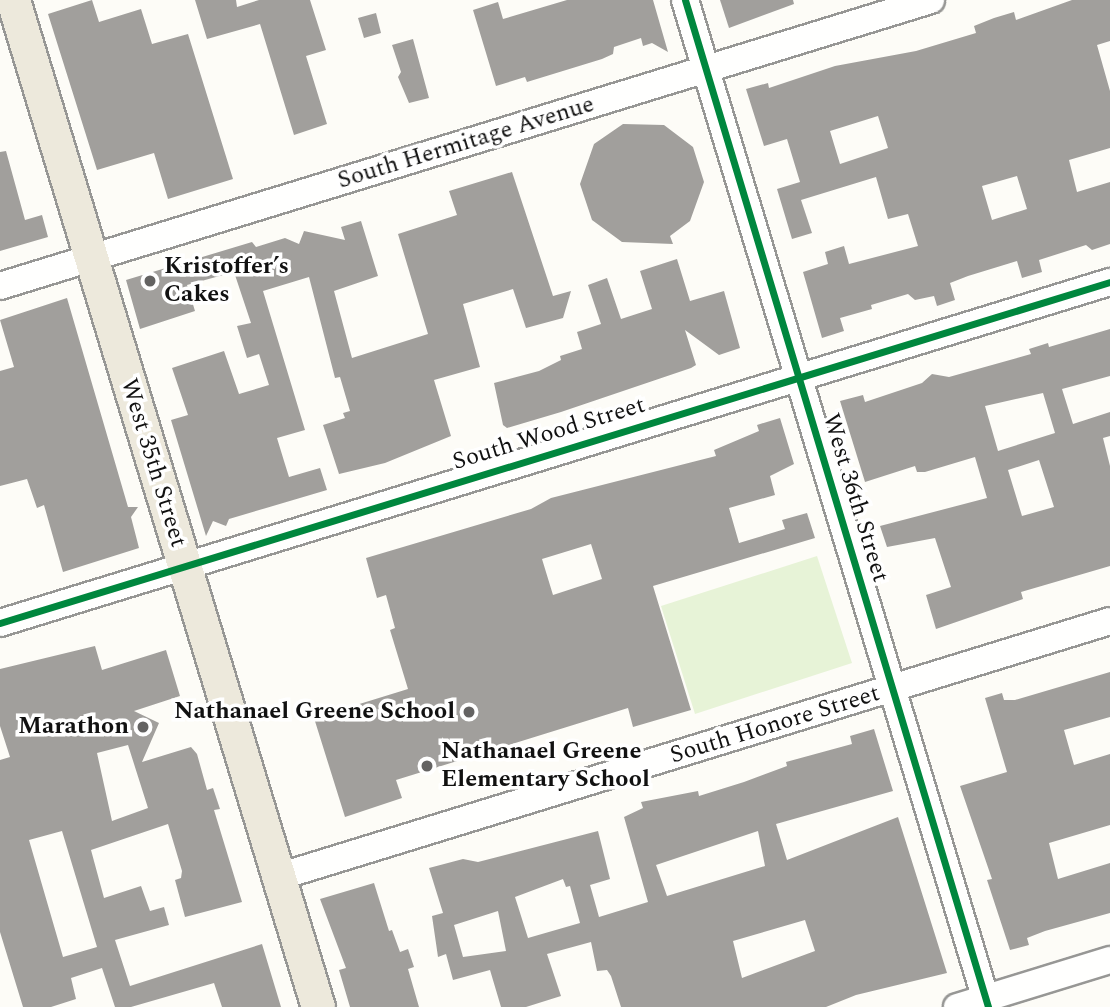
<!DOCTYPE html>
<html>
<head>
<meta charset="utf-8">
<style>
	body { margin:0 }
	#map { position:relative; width:1110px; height:1007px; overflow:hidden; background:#fdfcf7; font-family:Spectral,serif }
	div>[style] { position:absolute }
	.green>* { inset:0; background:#e7f3d7 }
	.building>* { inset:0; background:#a19f9c }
	.roads { filter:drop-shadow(2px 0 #979795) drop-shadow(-2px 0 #979795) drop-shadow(0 2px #979795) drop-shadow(0 -2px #979795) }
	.minor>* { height:26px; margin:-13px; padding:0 13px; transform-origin:13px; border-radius:13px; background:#fffffe }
	.major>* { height:33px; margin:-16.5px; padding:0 16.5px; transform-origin:16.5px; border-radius:16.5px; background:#ede9dc }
	.cycleway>* { height:7px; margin:-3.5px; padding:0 3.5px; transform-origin:3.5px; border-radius:3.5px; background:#00873e }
	.dots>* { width:19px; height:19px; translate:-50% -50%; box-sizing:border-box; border:4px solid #fff; border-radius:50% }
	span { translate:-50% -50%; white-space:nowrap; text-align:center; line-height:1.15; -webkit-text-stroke:7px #fff; paint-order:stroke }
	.street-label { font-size:24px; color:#111 }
	.poi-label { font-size:24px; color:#111; font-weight:700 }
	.left { translate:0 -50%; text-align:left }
	.right { translate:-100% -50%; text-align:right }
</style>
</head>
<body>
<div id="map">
	<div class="green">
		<div style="clip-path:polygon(817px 556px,852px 663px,695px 714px,661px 606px)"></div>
	</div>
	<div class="building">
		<div style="clip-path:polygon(92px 0,99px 22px,141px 9px,152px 44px,188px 34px,233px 179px,168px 199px,154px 153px,97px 170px,48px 14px)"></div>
		<div style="clip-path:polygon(195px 0,236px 0,237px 7px,259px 0,310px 0,326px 50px,306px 56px,327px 124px,294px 135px,260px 24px,207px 39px)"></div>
		<div style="clip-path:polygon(567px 0,653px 0,668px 52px,652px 43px,643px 46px,641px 38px,614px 47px,613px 54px,602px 59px,527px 82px,525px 77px,496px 86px,473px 10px,498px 2px,503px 19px)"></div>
		<div style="clip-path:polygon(720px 0,793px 0,794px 4px,729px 28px)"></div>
		<div style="clip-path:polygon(evenodd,1072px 0,1110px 0,1110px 41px,1097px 45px,1110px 91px,1110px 148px,1069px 160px,1077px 192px,1110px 182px,1110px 244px,1092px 250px,1086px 245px,1039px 260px,1042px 272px,1022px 278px,1017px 261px,968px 276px,950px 283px,955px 300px,937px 306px,934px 296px,915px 300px,908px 294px,871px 305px,872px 309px,840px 318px,844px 331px,822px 338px,803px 272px,828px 264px,825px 252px,844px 246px,849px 264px,918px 246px,908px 214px,888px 219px,876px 177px,801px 200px,812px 233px,792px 239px,777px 189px,800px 182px,787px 139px,764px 146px,746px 89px,768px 83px,769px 88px,835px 66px,916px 51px,976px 33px,974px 26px,994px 18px,1014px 12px,1016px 20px,1072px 0,878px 116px,888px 148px,840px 164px,830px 131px,878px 116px,1072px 0,1017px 176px,1027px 209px,992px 220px,982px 186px,1017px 176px)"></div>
		<div style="clip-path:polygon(376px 13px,381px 33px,364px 38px,358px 18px)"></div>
		<div style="clip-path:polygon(413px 39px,429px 98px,409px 103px,398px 77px,401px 72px,392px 45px)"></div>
		<div style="clip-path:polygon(623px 124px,664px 125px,693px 147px,704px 182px,690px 221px,670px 236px,673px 244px,622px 242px,592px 220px,580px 184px,594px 144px)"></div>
		<div style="clip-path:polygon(6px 151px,25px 220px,42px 215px,48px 237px,0 251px,0 152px)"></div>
		<div style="clip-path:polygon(512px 172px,553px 296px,571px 291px,563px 318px,526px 328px,513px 289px,463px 304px,480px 367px,434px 380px,451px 436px,385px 463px,339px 474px,323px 425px,345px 418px,343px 413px,350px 411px,340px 377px,335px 378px,309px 277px,263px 291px,305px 430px,277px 438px,284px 461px,289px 477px,320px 468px,327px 490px,229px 519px,226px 526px,213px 521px,206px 536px,171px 420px,188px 415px,172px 368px,224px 351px,239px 394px,269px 385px,259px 354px,247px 358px,237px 326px,251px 323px,234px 272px,187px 285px,195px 311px,140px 329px,126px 280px,252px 242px,256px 247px,285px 238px,299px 244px,304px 231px,345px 240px,341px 227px,361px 221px,378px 276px,334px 291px,352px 358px,428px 334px,398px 234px,457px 215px,449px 191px)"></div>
		<div style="clip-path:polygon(677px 259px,690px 301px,724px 291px,740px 348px,719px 355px,685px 330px,696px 365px,691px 368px,561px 412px,507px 428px,503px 425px,494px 383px,539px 371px,561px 360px,560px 356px,582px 349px,577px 332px,601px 324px,588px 285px,607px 278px,621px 319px,652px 309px,640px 271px)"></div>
		<div style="clip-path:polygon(67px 298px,128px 507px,138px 507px,131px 517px,139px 548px,63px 572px,44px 505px,37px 508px,27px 479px,0 486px,0 371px,14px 367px,0 320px)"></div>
		<div style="clip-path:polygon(evenodd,1110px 329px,1110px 376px,1062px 389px,1073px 424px,1110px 412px,1110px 436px,1103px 438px,1110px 466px,1110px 566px,1021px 592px,1023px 599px,936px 629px,926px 595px,951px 587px,935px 538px,887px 547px,880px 526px,987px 498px,975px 457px,925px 472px,917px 472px,915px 466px,865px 482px,840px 401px,863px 395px,865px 402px,922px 383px,932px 374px,949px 377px,1031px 354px,1029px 349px,1048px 343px,1049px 347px,1110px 329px,1043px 393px,1055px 433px,998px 451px,985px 406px,1043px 393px,1110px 329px,1039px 460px,1054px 507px,1022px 516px,1008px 470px,1039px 460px)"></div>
		<div style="clip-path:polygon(evenodd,780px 418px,794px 464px,770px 476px,775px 495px,729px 508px,739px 543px,785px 529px,782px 520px,807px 513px,815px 538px,653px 586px,691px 710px,633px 727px,628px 708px,396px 780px,402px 798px,345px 817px,314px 718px,408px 689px,390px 630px,395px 628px,386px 595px,377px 598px,366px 558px,531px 509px,551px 498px,716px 456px,714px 450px,759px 431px,757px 425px,780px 418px,591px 544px,602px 579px,553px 595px,542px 559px,591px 544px)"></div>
		<div style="clip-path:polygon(evenodd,95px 646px,102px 670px,166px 650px,180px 696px,134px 711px,159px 723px,142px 762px,191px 747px,197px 754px,207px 790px,213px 788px,220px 809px,214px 810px,242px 902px,185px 917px,175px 880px,181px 878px,182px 871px,168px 824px,91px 850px,104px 898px,141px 886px,150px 911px,164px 907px,169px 925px,115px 940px,130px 986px,262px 944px,281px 1007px,222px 1007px,214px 983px,131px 1007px,115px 1007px,102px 968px,71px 978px,76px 999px,51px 1007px,23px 1007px,0 932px,0 760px,10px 757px,0 726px,0 669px,95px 646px,128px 745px,148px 808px,112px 821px,97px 753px,128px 745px,95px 646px,62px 831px,97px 947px,63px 957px,29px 840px,62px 831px)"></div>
		<div style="clip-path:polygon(1110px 672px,1110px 717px,1064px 730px,1074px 765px,1110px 754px,1110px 825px,1049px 843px,1058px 879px,1110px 863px,1110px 913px,1045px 931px,1027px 938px,1029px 945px,1010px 950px,987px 880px,992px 879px,960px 786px,1007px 772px,985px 698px,1002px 693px,1004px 700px,1015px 700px)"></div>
		<div style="clip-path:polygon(evenodd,874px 729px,893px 791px,776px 824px,787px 860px,898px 817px,947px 973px,856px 995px,826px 1007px,621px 1007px,611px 976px,607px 970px,597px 971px,591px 942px,547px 954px,561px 996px,526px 1007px,501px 1007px,490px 970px,453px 980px,446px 954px,438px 957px,432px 916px,443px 913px,429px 868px,463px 859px,478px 862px,598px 831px,610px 879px,590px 885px,599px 917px,648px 902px,624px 817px,643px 808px,641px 802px,698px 791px,699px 796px,744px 782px,787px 766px,786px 762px,852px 744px,850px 736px,874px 729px,758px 831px,765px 866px,667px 896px,656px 865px,758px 831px,874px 729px,563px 879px,566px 887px,570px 886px,580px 923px,528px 938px,515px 897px,563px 879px,874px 729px,498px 911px,506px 951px,463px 957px,454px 925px,498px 911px,874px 729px,805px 920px,815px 951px,742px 978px,733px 941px,805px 920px)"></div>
		<div style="clip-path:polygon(374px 883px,389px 931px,392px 930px,400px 952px,408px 949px,414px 967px,408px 969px,419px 1007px,350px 1007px,339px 970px,346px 968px,320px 899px)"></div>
	</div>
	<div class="roads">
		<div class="minor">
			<div style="left:685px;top:0;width:1052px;rotate:73.25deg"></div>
			<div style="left:0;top:286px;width:974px;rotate:-17.08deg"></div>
			<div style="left:0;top:623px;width:1161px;rotate:-17.08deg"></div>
			<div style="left:278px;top:877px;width:870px;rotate:-17.1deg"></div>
			<div style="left:957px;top:1007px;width:160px;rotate:-17.1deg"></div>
		</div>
		<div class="major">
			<div style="left:13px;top:0;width:1052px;rotate:73.15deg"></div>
		</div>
	</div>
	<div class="cycleway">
		<div style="left:685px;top:0;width:1052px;rotate:73.25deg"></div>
		<div style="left:0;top:623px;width:1161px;rotate:-17.08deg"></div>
	</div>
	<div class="dots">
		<div style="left:150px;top:281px;background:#646362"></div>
		<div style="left:469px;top:712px;background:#646362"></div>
		<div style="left:143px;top:727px;background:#646362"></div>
		<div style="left:427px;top:766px;background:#646362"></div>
	</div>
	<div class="street-label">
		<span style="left:466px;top:143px;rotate:-17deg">South Hermitage Avenue</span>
		<span style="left:549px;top:434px;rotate:-17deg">South Wood Street</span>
		<span style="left:153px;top:463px;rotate:73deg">West 35th Street</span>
		<span style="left:855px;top:498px;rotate:73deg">West 36th Street</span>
		<span style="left:775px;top:725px;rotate:-17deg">South Honore Street</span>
	</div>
	<div class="poi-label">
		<span class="left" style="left:164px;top:281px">Kristoffer’s<br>Cakes</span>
		<span class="right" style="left:455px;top:712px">Nathanael Greene School</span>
		<span class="right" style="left:129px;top:727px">Marathon</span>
		<span class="left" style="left:441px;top:766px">Nathanael Greene<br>Elementary School</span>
	</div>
</div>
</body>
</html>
